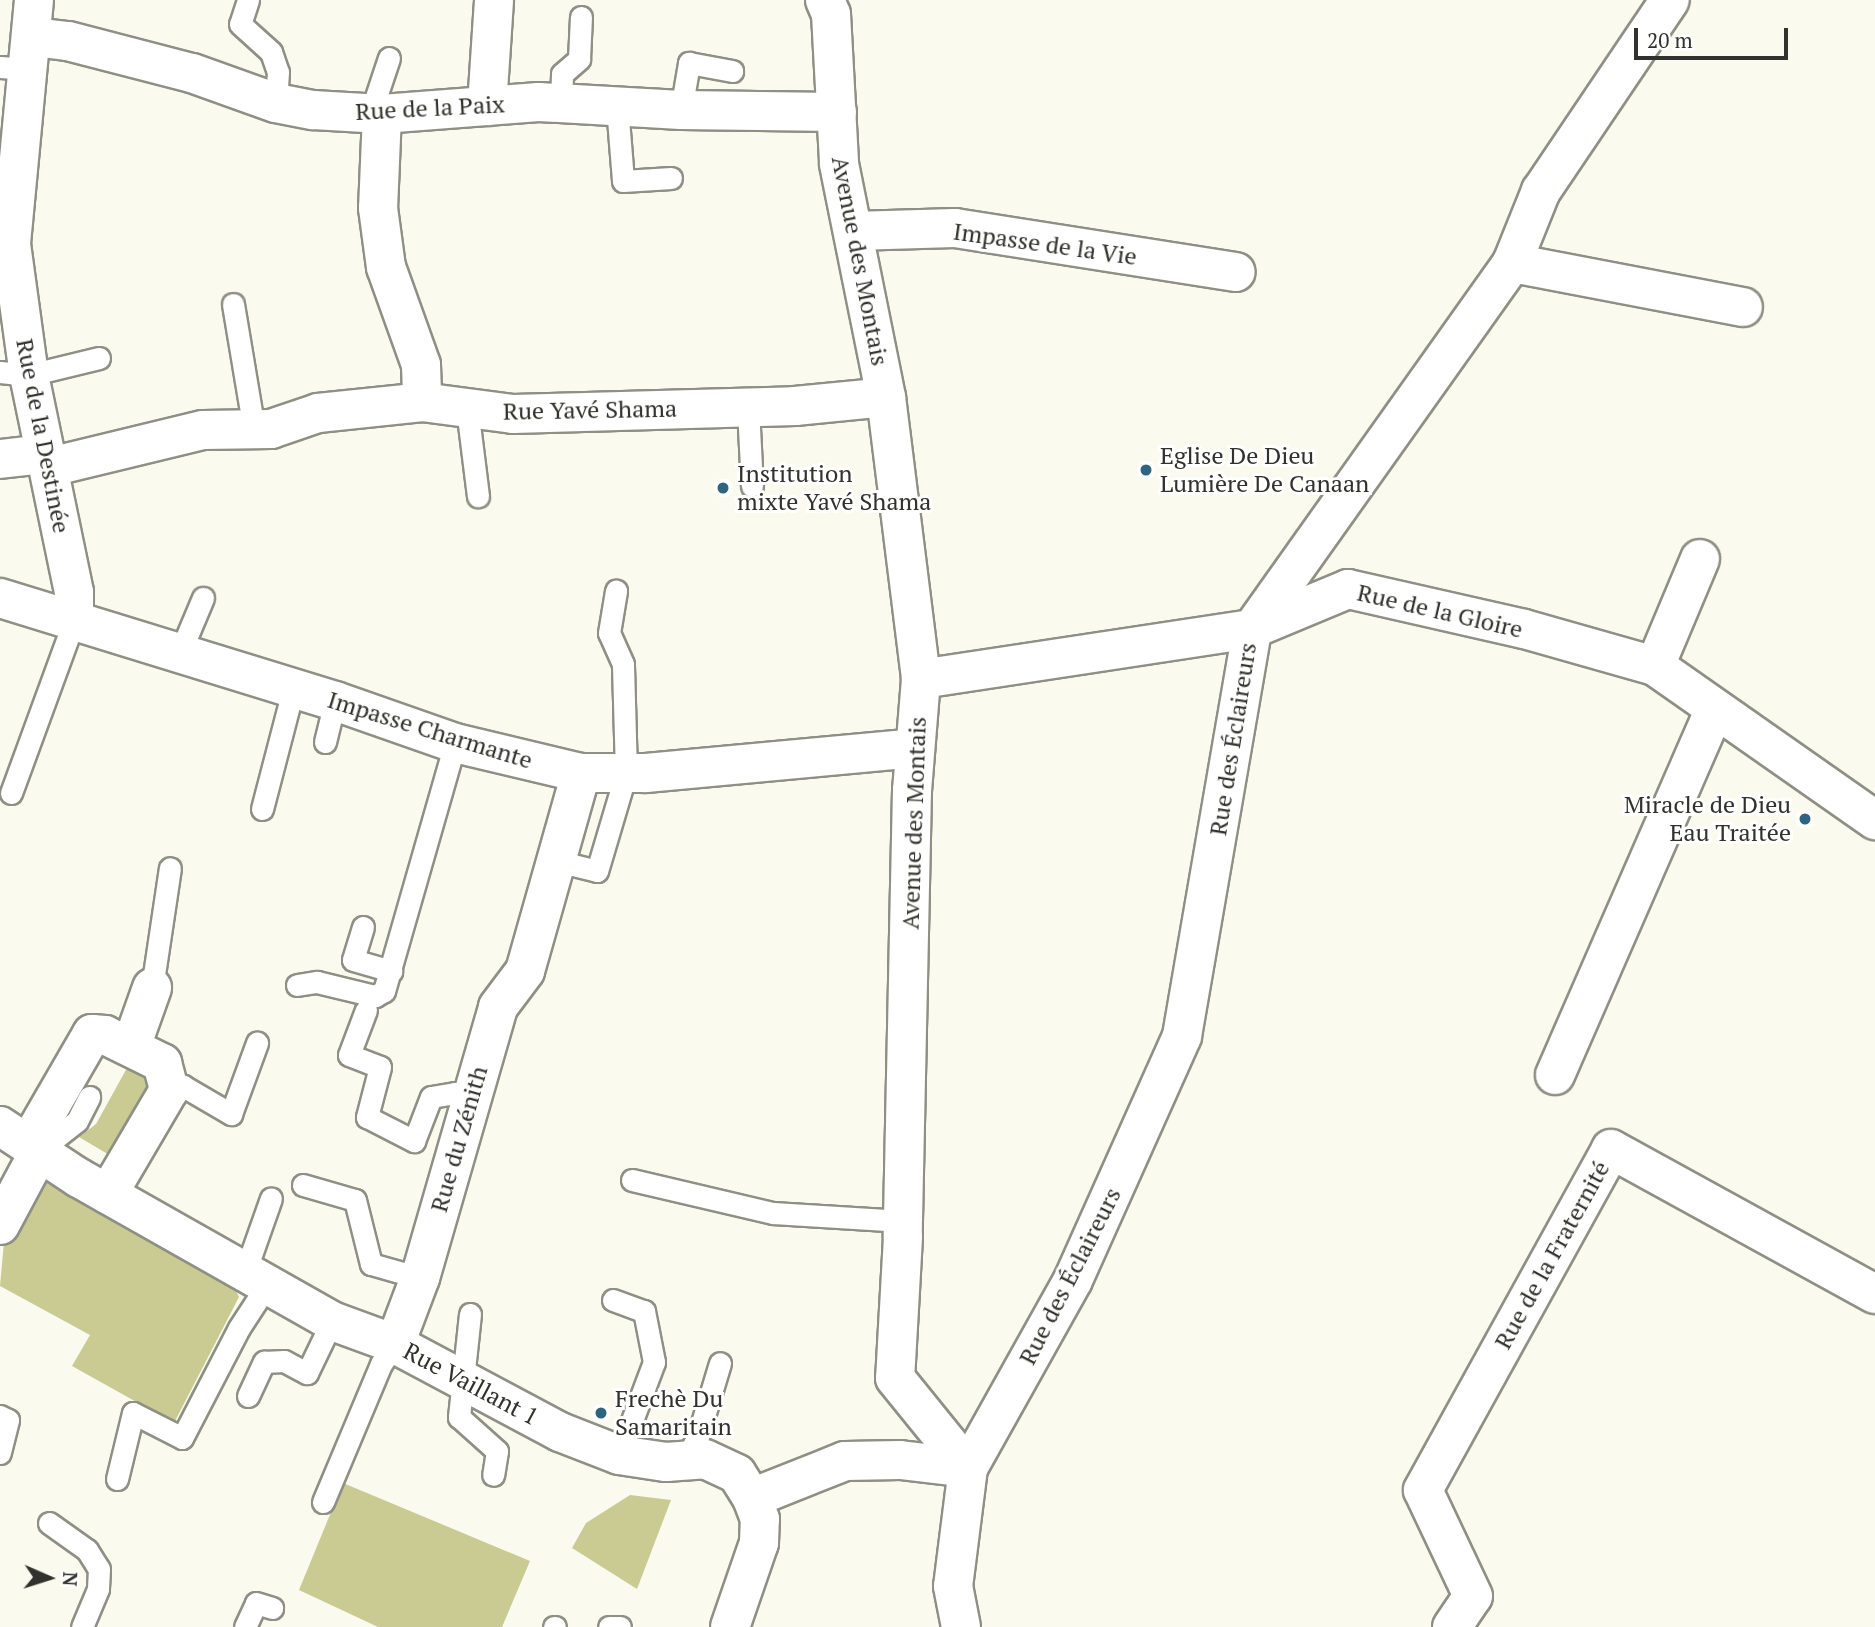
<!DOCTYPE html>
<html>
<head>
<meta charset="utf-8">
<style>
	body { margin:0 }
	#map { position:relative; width:1875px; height:1627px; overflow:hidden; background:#fafaee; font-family:"PT Serif",serif }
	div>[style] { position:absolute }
	.green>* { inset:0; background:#c9cb93 }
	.roads { filter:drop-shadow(2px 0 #8f9085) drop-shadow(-2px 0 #8f9085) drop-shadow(0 2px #8f9085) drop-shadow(0 -2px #8f9085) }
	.lane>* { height:21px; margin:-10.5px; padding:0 10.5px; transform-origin:10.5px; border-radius:10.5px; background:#fff }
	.street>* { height:38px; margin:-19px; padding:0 19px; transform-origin:19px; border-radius:19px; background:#fff }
	.dots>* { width:19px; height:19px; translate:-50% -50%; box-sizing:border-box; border:4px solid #fff; border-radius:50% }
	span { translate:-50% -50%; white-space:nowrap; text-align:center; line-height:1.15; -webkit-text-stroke:6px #fff; paint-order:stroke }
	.street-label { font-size:24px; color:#31322d }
	.poi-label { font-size:24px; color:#31322d }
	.left { translate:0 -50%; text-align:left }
	.right { translate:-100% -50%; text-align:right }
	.north { position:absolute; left:14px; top:1543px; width:70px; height:70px; -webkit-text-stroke:5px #fff; paint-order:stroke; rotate:93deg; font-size:19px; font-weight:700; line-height:28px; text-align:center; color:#31322d }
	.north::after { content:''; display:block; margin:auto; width:24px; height:32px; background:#31322d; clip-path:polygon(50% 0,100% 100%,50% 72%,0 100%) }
	.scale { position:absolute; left:1634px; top:28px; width:154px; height:32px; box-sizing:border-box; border:4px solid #31322d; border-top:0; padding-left:9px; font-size:21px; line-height:24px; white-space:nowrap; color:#31322d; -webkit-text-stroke:5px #fff; paint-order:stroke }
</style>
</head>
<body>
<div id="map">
	<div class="green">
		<div style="clip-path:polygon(127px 1068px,157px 1083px,111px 1156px,79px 1137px,96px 1124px)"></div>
		<div style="clip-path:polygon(47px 1178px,232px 1282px,239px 1297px,174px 1423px,72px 1366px,90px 1335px,0 1286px,4px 1242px,19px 1205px)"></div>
		<div style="clip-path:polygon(343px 1483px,530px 1561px,502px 1627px,378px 1627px,299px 1590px)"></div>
		<div style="clip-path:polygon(630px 1495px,671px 1500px,637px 1589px,572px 1548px,586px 1523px)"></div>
	</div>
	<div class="roads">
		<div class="lane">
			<div style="left:248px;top:0;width:25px;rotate:108deg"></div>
			<div style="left:240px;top:24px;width:42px;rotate:42.1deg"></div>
			<div style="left:271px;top:52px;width:21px;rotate:71deg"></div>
			<div style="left:278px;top:72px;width:31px;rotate:94deg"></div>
			<div style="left:0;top:67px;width:30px;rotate:4deg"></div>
			<div style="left:561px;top:103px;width:29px;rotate:-88deg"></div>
			<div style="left:562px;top:74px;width:23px;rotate:-41deg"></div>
			<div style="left:579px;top:59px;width:42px;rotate:-87.3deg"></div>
			<div style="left:617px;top:106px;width:75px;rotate:85.4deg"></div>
			<div style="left:623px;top:181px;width:48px;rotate:-3.6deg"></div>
			<div style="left:681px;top:110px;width:48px;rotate:-80.3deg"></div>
			<div style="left:689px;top:63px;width:44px;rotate:10.5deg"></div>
			<div style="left:382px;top:114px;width:18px;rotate:-109deg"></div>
			<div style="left:376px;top:97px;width:41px;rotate:-71.6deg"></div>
			<div style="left:233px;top:304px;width:127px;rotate:80.5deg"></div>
			<div style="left:0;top:372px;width:29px;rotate:6deg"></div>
			<div style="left:29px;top:375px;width:72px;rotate:-13.7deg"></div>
			<div style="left:467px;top:408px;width:89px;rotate:82.9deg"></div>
			<div style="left:748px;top:408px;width:78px;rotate:87.1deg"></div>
			<div style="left:179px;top:655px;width:62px;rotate:-67.2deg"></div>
			<div style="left:325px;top:742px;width:42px;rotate:-76.3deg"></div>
			<div style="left:11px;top:793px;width:183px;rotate:-69.9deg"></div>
			<div style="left:262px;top:809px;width:123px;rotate:-75.4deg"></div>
			<div style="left:557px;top:861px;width:41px;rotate:14deg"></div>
			<div style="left:597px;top:871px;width:102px;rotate:-73.5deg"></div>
			<div style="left:626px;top:773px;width:109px;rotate:-91.6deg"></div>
			<div style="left:623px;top:664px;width:34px;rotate:-114deg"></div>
			<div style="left:609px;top:633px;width:43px;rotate:-80.5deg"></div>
			<div style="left:363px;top:927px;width:34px;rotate:107deg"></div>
			<div style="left:353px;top:960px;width:40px;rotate:16deg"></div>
			<div style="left:297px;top:985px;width:20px;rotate:-9deg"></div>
			<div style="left:317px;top:982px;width:60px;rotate:13.6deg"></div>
			<div style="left:375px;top:996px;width:10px;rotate:-29deg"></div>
			<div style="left:384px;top:991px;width:258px;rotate:-74deg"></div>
			<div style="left:152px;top:988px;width:121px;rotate:-81.5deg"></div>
			<div style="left:366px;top:1010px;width:48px;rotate:110.7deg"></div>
			<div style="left:349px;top:1055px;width:33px;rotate:21deg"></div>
			<div style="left:380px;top:1067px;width:52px;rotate:104.6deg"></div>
			<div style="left:367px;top:1117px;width:53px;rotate:27.1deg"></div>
			<div style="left:414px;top:1141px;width:47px;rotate:-68.9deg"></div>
			<div style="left:431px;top:1097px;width:24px;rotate:-9deg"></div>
			<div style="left:455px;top:1093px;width:16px;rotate:22deg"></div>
			<div style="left:169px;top:1090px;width:15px;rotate:-16deg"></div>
			<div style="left:183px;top:1086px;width:56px;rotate:30.3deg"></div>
			<div style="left:231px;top:1114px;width:76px;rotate:-69.9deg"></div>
			<div style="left:40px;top:1150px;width:47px;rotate:-38.1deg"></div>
			<div style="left:77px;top:1121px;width:27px;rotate:-63deg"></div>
			<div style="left:632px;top:1180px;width:145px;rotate:13.2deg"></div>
			<div style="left:773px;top:1213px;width:130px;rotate:3.5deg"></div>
			<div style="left:303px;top:1185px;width:54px;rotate:16.1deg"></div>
			<div style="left:355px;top:1200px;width:66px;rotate:76deg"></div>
			<div style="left:371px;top:1264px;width:51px;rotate:15.9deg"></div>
			<div style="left:245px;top:1272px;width:78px;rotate:-70.6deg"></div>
			<div style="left:613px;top:1300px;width:33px;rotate:20deg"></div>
			<div style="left:644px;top:1311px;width:52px;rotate:78.9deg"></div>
			<div style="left:654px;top:1362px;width:99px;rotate:110.6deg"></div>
			<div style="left:470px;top:1314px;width:104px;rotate:96.1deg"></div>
			<div style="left:459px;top:1417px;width:51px;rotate:41.8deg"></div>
			<div style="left:497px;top:1451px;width:24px;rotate:99deg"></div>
			<div style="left:248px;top:1396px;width:38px;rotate:-65deg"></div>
			<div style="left:264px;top:1362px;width:20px;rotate:-3deg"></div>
			<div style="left:284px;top:1361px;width:26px;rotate:28deg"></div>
			<div style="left:307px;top:1373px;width:58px;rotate:-64.3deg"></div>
			<div style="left:0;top:1416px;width:9px;rotate:27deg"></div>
			<div style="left:8px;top:1420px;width:34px;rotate:104deg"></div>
			<div style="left:687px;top:1457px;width:24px;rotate:-62deg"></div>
			<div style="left:698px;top:1436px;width:76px;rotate:-73.2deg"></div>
			<div style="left:117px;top:1479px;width:68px;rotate:-76.4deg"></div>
			<div style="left:133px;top:1413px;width:55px;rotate:27deg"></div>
			<div style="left:182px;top:1438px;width:124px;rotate:-62.6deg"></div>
			<div style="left:239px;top:1328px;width:51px;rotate:-56.9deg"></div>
			<div style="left:323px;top:1502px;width:150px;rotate:-67.2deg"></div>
			<div style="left:381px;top:1364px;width:24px;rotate:-55deg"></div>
			<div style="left:49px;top:1523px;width:47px;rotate:35.4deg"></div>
			<div style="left:87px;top:1550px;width:22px;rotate:58deg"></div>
			<div style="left:99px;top:1569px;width:20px;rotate:93deg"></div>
			<div style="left:98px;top:1589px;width:41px;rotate:112.8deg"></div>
			<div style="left:245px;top:1627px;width:26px;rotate:-65deg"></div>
			<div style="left:256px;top:1603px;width:17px;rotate:17deg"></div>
			<div style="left:554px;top:1627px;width:1px"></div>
			<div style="left:609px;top:1627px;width:11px"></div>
		</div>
		<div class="street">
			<div style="left:34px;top:0;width:245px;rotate:95.4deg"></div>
			<div style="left:11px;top:244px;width:132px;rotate:82.2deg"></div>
			<div style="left:29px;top:375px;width:222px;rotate:78.3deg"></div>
			<div style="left:74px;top:592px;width:29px;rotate:90deg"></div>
			<div style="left:825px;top:0;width:15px;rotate:67deg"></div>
			<div style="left:831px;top:14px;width:150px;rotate:86.9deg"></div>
			<div style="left:839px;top:164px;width:238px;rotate:78.6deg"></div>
			<div style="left:886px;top:397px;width:284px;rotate:82.9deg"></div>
			<div style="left:921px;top:679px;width:111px;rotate:94.6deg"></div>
			<div style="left:912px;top:790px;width:447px;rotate:91.2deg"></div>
			<div style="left:903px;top:1237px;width:141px;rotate:93.2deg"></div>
			<div style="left:895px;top:1378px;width:116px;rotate:51deg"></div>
			<div style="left:968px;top:1468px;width:119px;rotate:97.2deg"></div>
			<div style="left:953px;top:1586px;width:42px;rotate:79deg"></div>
			<div style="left:34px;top:37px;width:34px;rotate:7deg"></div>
			<div style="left:68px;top:41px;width:128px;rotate:14.5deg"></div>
			<div style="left:192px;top:73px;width:89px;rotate:19.7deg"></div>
			<div style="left:276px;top:103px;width:38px;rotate:11deg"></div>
			<div style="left:313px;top:110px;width:69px;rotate:3.3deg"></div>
			<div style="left:382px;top:114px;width:157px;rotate:-4.4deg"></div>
			<div style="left:539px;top:102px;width:142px;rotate:3.2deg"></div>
			<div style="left:681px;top:110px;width:156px;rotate:0.7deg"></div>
			<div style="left:487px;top:106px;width:106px;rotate:-86.2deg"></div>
			<div style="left:382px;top:114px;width:94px;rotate:92.4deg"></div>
			<div style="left:378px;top:208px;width:60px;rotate:82.3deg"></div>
			<div style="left:386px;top:267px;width:104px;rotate:70.3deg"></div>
			<div style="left:421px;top:365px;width:37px;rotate:88deg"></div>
			<div style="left:853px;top:231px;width:102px;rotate:-1.7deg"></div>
			<div style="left:955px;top:228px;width:284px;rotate:8.9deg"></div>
			<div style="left:1512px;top:263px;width:235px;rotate:10.8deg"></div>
			<div style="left:0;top:459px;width:43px;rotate:-6.6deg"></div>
			<div style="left:50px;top:467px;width:157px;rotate:-13.6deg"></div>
			<div style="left:203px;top:430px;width:68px;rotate:-0.8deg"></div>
			<div style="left:271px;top:429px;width:50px;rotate:-18.8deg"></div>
			<div style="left:318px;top:413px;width:105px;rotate:-6deg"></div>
			<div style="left:422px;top:402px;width:92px;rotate:7.5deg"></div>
			<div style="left:513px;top:414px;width:282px;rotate:-1.6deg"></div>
			<div style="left:795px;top:406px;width:91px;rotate:-5.6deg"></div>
			<div style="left:0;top:598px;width:350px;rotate:17.1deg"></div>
			<div style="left:335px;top:701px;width:127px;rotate:19.3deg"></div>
			<div style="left:455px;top:743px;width:130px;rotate:13.4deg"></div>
			<div style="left:581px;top:773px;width:65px"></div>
			<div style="left:646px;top:773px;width:270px;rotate:-5.3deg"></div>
			<div style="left:1655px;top:666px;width:116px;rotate:-67.2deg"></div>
			<div style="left:921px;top:679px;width:335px;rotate:-8.6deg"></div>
			<div style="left:1252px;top:629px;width:104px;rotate:-22.6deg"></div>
			<div style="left:1348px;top:589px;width:180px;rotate:12.8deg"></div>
			<div style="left:1524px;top:629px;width:136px;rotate:15.8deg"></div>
			<div style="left:1655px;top:666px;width:269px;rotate:35deg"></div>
			<div style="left:131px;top:1047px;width:63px;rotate:-70.4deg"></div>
			<div style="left:1555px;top:1075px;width:399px;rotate:-66.4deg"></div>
			<div style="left:0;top:1126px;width:95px;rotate:33.4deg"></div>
			<div style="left:79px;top:1178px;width:291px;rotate:29.5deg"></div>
			<div style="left:332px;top:1321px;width:67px;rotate:20.1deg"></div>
			<div style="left:395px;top:1344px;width:187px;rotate:28.1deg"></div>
			<div style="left:560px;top:1432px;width:63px;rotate:21.3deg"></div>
			<div style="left:619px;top:1455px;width:48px;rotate:8.5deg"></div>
			<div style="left:666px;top:1462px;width:39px;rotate:-4deg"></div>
			<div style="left:705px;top:1459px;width:35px;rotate:25deg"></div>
			<div style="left:737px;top:1474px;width:28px;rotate:58deg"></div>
			<div style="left:752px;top:1498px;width:100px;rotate:-21.7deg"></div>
			<div style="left:845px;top:1461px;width:55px;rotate:-1deg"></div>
			<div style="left:900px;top:1460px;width:68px;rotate:6.7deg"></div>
			<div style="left:968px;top:1468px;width:215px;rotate:-60.8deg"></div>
			<div style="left:1073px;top:1280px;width:267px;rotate:-65.9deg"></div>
			<div style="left:1182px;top:1036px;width:413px;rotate:-80.2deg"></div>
			<div style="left:1252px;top:629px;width:449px;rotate:-54.6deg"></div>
			<div style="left:1512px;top:263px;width:78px;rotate:-68.1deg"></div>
			<div style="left:1541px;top:191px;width:230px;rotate:-56deg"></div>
			<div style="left:29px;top:1143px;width:126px;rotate:-60deg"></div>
			<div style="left:92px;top:1034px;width:13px;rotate:4deg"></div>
			<div style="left:105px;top:1035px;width:64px;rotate:26.2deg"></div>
			<div style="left:162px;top:1063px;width:28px;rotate:75deg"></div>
			<div style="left:169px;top:1090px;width:121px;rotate:120.4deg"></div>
			<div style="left:0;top:1225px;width:85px;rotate:-61.9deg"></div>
			<div style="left:395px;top:1344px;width:71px;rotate:-69.3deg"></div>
			<div style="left:420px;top:1278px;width:282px;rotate:-73.9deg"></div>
			<div style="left:498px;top:1007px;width:45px;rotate:-53.1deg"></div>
			<div style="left:525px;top:971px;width:206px;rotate:-74.2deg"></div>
			<div style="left:730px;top:1627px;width:89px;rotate:-71deg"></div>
			<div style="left:759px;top:1543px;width:24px;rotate:-88deg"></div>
			<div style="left:760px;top:1519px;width:22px;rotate:-111deg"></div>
			<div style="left:1452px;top:1627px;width:37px;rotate:-56deg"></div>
			<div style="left:1473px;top:1596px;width:117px;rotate:-115.3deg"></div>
			<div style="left:1423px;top:1490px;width:389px;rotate:-61.1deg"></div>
			<div style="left:1611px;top:1149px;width:301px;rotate:28.8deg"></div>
		</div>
	</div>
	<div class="dots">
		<div style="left:1146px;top:470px;background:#2f6480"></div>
		<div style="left:723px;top:488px;background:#2f6480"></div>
		<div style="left:1805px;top:819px;background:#2f6480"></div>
		<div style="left:601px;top:1413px;background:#2f6480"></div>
	</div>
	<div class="street-label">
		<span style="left:430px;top:108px;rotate:-3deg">Rue de la Paix</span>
		<span style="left:1045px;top:244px;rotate:8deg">Impasse de la Vie</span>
		<span style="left:860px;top:261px;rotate:79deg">Avenue des Montais</span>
		<span style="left:590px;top:410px;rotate:-1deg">Rue Yavé Shama</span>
		<span style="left:43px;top:436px;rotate:79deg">Rue de la Destinée</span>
		<span style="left:1440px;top:611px;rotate:13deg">Rue de la Gloire</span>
		<span style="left:430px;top:730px;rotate:17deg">Impasse Charmante</span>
		<span style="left:1233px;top:739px;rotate:-81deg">Rue des Éclaireurs</span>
		<span style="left:914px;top:823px;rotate:-88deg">Avenue des Montais</span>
		<span style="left:459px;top:1139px;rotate:-74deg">Rue du Zénith</span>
		<span style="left:1552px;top:1255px;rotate:-61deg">Rue de la Fraternité</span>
		<span style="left:1070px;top:1276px;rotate:-63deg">Rue des Éclaireurs</span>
		<span style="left:471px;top:1384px;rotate:28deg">Rue Vaillant 1</span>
	</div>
	<div class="poi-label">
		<span class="left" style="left:1160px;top:470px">Eglise De Dieu<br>Lumière De Canaan</span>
		<span class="left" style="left:737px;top:488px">Institution<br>mixte Yavé Shama</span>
		<span class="right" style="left:1791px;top:819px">Miracle de Dieu<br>Eau Traitée</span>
		<span class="left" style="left:615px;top:1413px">Frechè Du<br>Samaritain</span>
	</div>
	<div class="north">N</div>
	<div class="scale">20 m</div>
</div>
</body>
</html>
